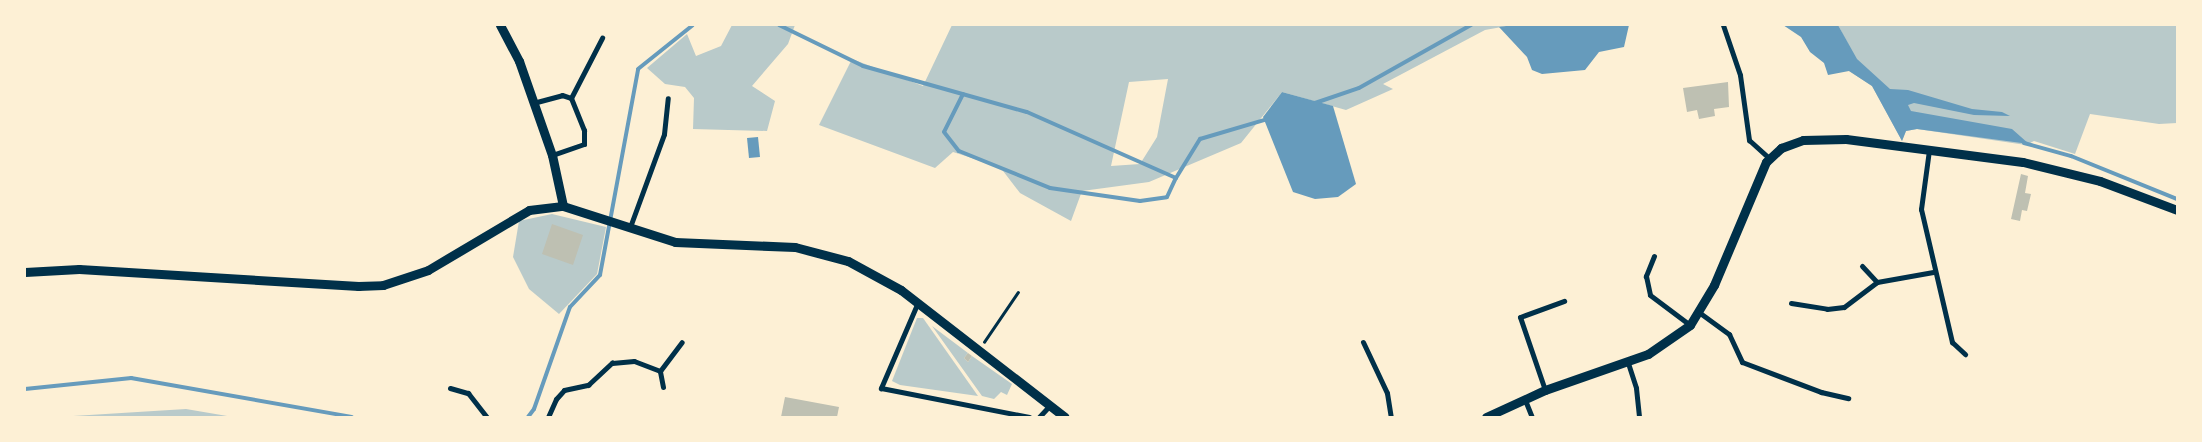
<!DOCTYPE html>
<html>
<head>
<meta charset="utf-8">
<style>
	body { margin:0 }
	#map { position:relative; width:2202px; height:442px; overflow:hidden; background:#fdf0d5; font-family:Literata,serif }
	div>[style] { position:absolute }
	.green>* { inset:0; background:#b9caca }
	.water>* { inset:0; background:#669bbc }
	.stream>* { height:4px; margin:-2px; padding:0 2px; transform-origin:2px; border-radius:2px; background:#669bbc }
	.building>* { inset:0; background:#bec0b2 }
	.path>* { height:2.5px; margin:-1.25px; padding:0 1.25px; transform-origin:1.25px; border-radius:1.25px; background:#003049 }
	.minor>* { height:5px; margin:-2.5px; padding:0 2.5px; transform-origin:2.5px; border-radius:2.5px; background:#003049 }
	.secondary>* { height:9px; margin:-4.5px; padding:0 4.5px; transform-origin:4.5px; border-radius:4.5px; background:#003049 }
	.primary>* { height:9px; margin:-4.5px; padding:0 4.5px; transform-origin:4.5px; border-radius:4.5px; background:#003049 }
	span { translate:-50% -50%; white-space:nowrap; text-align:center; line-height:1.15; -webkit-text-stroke:5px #fdf0d5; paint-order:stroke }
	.frame { position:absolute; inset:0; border:26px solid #fdf0d5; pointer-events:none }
</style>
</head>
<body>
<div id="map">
	<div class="green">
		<div style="clip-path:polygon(732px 25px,795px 25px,788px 44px,752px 86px,775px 101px,767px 131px,693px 129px,694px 98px,685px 87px,665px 84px,647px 68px,687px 34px,696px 56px,721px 46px)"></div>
		<div style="clip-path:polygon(evenodd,952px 25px,1513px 25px,1485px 30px,1383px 84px,1393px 89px,1346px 110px,1282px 92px,1241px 143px,1149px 182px,1082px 191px,1071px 221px,1020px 193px,1000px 167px,953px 152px,935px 168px,819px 125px,852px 59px,923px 86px,952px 25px,1168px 79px,1157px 137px,1140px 164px,1111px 166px,1129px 82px,1168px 79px)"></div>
		<div style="clip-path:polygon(1838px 25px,2177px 25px,2177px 123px,2159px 124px,2090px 114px,2075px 154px,2034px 141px,2026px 145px,1917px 129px,1906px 131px,1902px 141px,1872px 86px,1849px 71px,1849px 46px)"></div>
		<div style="clip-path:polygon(552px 214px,606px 227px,597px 274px,559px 314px,529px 289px,513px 257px,519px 221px)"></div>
		<div style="clip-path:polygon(917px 318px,923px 318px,978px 396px,900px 385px,892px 381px)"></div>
		<div style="clip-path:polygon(932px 326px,968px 353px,964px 358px,968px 362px,972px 356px,1012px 384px,1007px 395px,1001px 392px,994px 399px,982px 396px)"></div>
		<div style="clip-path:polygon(186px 409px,233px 417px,57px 417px)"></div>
	</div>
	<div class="water">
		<div style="clip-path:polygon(1513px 25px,1629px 25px,1624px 47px,1599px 52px,1585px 70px,1542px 74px,1532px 70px,1527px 57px,1499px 27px)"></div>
		<div style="clip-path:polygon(1783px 25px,1838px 25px,1857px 59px,1890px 89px,1908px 90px,1972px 109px,2002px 112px,2010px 116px,1974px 115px,1914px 103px,1908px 105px,1911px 111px,2012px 129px,2029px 144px,1917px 129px,1906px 131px,1902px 141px,1872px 86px,1849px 71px,1828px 75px,1824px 63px,1810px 52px,1801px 37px)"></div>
		<div style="clip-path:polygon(1282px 92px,1333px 106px,1356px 184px,1338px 197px,1315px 199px,1293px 192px,1263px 117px)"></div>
		<div style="clip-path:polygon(758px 137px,760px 157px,749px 158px,747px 138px)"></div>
	</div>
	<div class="stream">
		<div style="left:779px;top:25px;width:93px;rotate:26deg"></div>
		<div style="left:863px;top:66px;width:170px;rotate:15.7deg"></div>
		<div style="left:1027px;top:112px;width:163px;rotate:23.9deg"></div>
		<div style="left:1176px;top:178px;width:46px;rotate:-58.4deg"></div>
		<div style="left:1200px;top:139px;width:71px;rotate:-16.4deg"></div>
		<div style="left:963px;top:94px;width:42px;rotate:116.6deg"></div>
		<div style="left:944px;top:132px;width:24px;rotate:52deg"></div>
		<div style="left:959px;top:151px;width:98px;rotate:22.1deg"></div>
		<div style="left:1050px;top:188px;width:91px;rotate:8.2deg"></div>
		<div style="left:1140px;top:201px;width:27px;rotate:-8deg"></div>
		<div style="left:1167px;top:197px;width:21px;rotate:-65deg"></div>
		<div style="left:1315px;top:103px;width:46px;rotate:-18.8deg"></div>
		<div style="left:1359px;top:88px;width:129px;rotate:-29.4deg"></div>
		<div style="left:2024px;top:143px;width:49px;rotate:15.5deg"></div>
		<div style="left:2071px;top:156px;width:114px;rotate:22.1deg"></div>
		<div style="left:25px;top:389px;width:107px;rotate:-5.9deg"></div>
		<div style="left:131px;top:378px;width:224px;rotate:10deg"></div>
		<div style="left:528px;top:417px;width:10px;rotate:-53deg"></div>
		<div style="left:534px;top:409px;width:108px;rotate:-70.6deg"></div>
		<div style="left:570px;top:307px;width:44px;rotate:-46.8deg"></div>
		<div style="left:600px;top:275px;width:209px;rotate:-79.5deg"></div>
		<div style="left:638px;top:69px;width:70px;rotate:-38.7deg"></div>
	</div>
	<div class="building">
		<div style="clip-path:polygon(1728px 82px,1729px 107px,1714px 109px,1715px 116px,1699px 119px,1697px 110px,1687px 112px,1683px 88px)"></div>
		<div style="clip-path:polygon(2021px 174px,2028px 176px,2025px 193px,2031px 194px,2027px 211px,2022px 210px,2020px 221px,2011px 219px)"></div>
		<div style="clip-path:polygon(552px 224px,583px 235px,573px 265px,542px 254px)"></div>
		<div style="clip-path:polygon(968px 353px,972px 356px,968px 362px,964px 358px)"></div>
		<div style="clip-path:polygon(785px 397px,839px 407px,837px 417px,781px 417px)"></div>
	</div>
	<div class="path">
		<div style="left:984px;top:342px;width:60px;rotate:-55.8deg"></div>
	</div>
	<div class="minor">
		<div style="left:1723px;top:25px;width:53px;rotate:71.2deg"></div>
		<div style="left:1740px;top:75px;width:66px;rotate:82.1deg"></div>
		<div style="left:1749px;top:140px;width:27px;rotate:42deg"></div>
		<div style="left:571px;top:98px;width:68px;rotate:-62.7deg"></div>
		<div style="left:533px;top:103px;width:30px;rotate:-15deg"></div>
		<div style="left:562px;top:95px;width:9px;rotate:18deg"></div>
		<div style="left:571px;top:98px;width:35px;rotate:68deg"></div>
		<div style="left:584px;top:130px;width:14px;rotate:90deg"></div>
		<div style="left:584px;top:144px;width:34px;rotate:161deg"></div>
		<div style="left:1929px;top:150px;width:60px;rotate:97.7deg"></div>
		<div style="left:1921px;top:209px;width:137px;rotate:76.9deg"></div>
		<div style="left:1952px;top:342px;width:18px;rotate:43deg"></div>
		<div style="left:630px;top:227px;width:99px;rotate:-69.9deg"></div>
		<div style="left:664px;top:134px;width:36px;rotate:-84deg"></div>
		<div style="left:1654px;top:256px;width:22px;rotate:112deg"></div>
		<div style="left:1646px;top:276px;width:19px;rotate:78deg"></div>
		<div style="left:1650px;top:295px;width:50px;rotate:36.9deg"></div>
		<div style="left:1862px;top:266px;width:22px;rotate:47deg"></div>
		<div style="left:918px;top:302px;width:94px;rotate:113.3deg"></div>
		<div style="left:881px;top:388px;width:151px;rotate:11.1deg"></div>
		<div style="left:1791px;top:303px;width:36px;rotate:9deg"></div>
		<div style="left:1827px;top:309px;width:17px;rotate:-7deg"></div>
		<div style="left:1844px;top:307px;width:41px;rotate:-37.1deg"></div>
		<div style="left:1877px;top:282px;width:57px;rotate:-10.1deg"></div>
		<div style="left:1700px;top:313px;width:36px;rotate:36deg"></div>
		<div style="left:1729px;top:334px;width:31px;rotate:65deg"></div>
		<div style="left:1742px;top:362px;width:85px;rotate:20.8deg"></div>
		<div style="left:1821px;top:392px;width:28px;rotate:13deg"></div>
		<div style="left:1363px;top:342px;width:56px;rotate:64.8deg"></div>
		<div style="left:1387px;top:393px;width:24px;rotate:81deg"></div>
		<div style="left:1628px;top:363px;width:26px;rotate:72deg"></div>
		<div style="left:1636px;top:388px;width:29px;rotate:84deg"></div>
		<div style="left:663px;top:387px;width:16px;rotate:-101deg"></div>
		<div style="left:660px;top:371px;width:36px;rotate:-53deg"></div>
		<div style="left:450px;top:388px;width:19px;rotate:16deg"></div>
		<div style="left:468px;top:393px;width:31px;rotate:52deg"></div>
		<div style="left:1545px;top:390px;width:77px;rotate:-108.9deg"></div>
		<div style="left:1520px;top:317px;width:47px;rotate:-20deg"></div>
		<div style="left:1525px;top:400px;width:18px;rotate:68deg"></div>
		<div style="left:548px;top:417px;width:20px;rotate:-66deg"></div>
		<div style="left:556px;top:399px;width:12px;rotate:-48deg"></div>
		<div style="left:564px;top:390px;width:25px;rotate:-12deg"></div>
		<div style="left:588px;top:385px;width:33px;rotate:-43deg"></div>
		<div style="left:612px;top:363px;width:22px;rotate:-5deg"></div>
		<div style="left:634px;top:361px;width:28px;rotate:21deg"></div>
		<div style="left:1039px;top:417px;width:16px;rotate:-47deg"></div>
	</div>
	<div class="secondary">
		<div style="left:500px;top:25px;width:41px;rotate:62.2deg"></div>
		<div style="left:519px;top:61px;width:100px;rotate:70.7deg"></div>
		<div style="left:552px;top:155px;width:52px;rotate:77.8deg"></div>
	</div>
	<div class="primary">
		<div style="left:25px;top:272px;width:54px;rotate:-3.2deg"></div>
		<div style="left:79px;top:269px;width:280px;rotate:3.5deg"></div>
		<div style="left:358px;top:286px;width:25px;rotate:-2deg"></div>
		<div style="left:383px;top:285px;width:47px;rotate:-18.4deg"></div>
		<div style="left:428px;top:270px;width:117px;rotate:-30.7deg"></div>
		<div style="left:529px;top:210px;width:34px;rotate:-7deg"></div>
		<div style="left:563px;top:206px;width:118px;rotate:17.8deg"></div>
		<div style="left:675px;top:242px;width:120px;rotate:2.4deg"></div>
		<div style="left:795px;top:247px;width:55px;rotate:14.8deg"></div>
		<div style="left:848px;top:261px;width:60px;rotate:28.7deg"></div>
		<div style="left:901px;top:290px;width:207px;rotate:37.8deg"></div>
		<div style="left:1486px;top:417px;width:65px;rotate:-24.6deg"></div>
		<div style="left:1545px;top:390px;width:109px;rotate:-19.3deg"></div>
		<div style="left:1648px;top:354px;width:51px;rotate:-34.6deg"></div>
		<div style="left:1690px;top:325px;width:47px;rotate:-59deg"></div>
		<div style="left:1714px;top:285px;width:134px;rotate:-67.1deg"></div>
		<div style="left:1766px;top:162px;width:21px;rotate:-43deg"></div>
		<div style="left:1781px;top:148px;width:23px;rotate:-20deg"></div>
		<div style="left:1803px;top:140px;width:43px;rotate:-1.3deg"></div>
		<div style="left:1846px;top:139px;width:178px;rotate:7.4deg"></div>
		<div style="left:2023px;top:162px;width:79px;rotate:13.9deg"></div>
		<div style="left:2100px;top:181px;width:82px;rotate:20.6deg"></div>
	</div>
	<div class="frame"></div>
</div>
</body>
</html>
